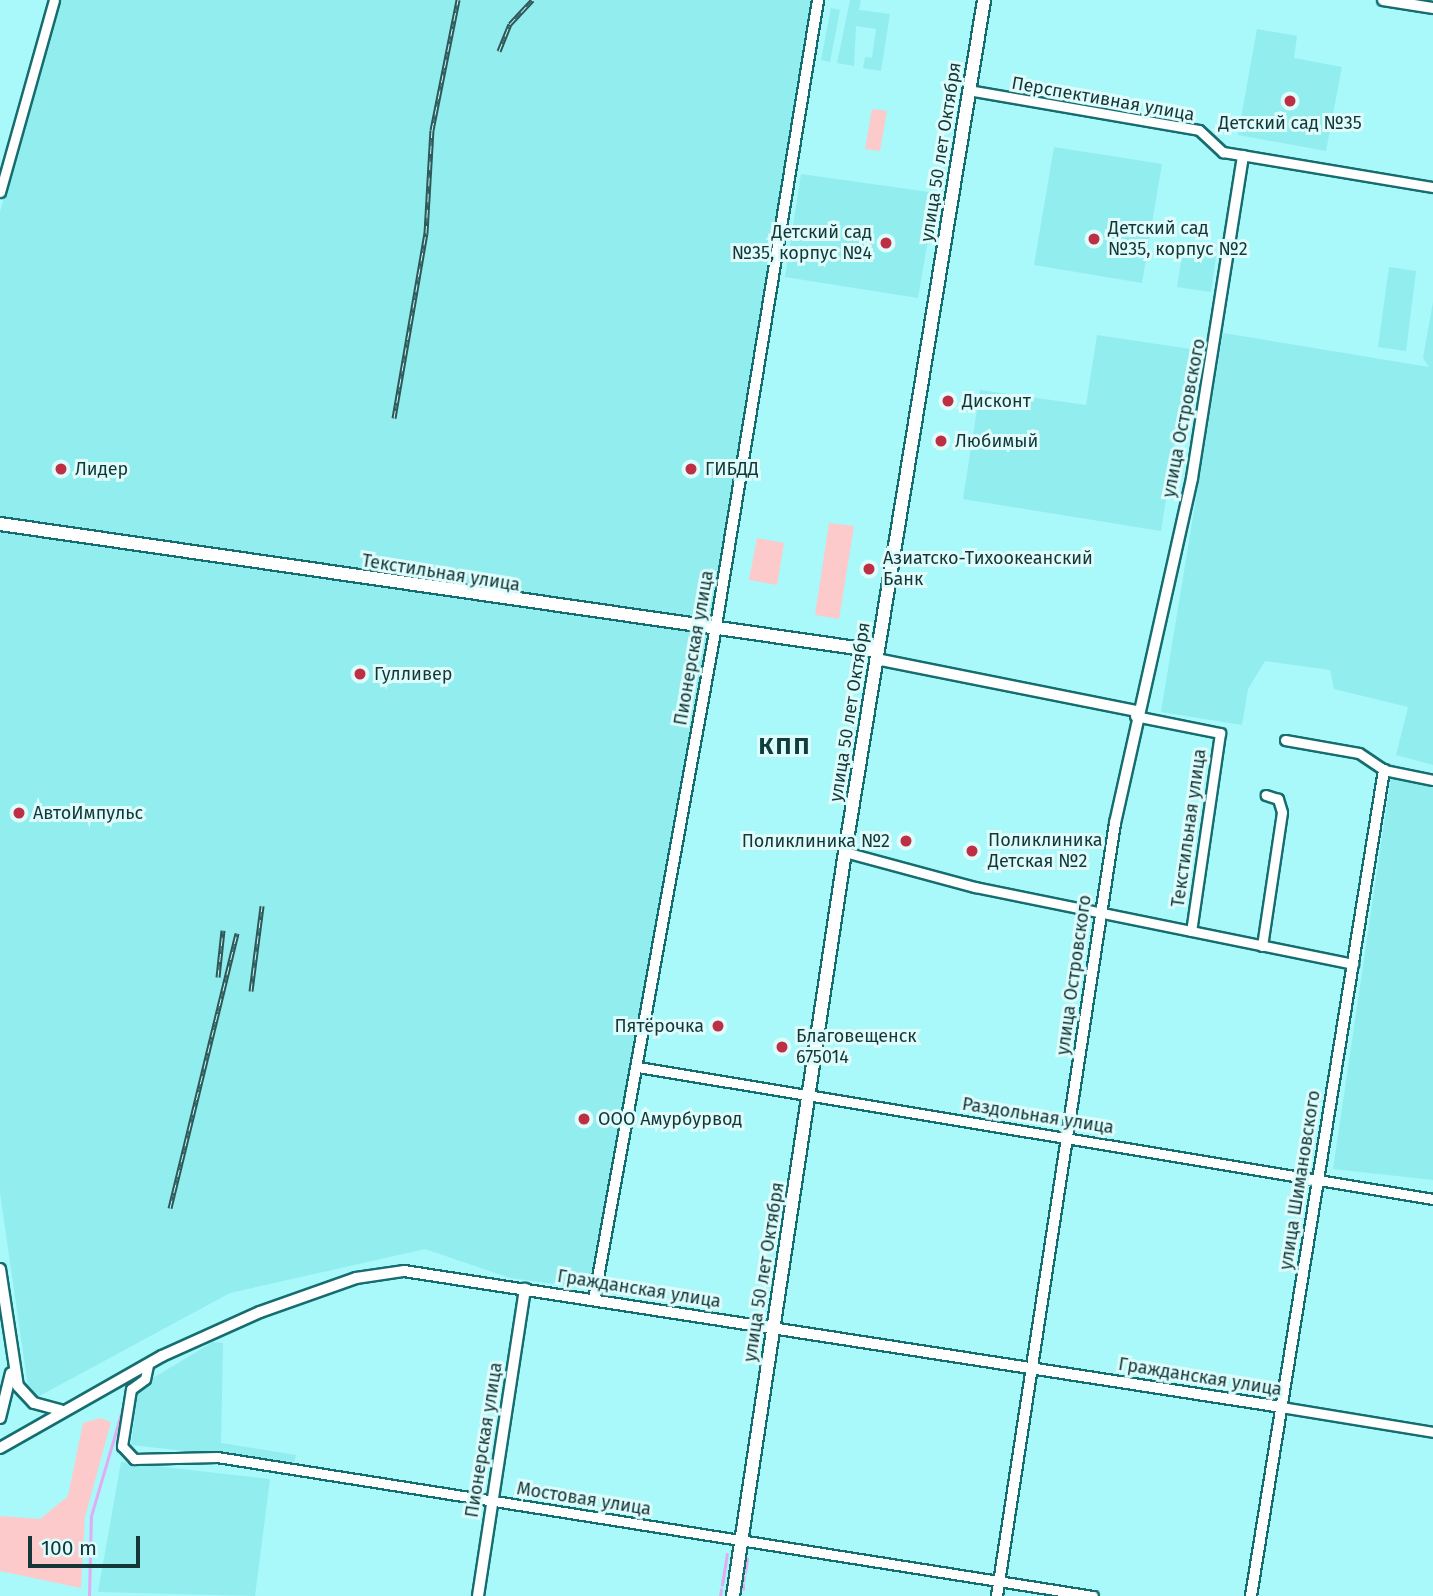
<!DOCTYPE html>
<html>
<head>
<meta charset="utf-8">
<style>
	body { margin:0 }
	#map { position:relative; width:1433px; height:1596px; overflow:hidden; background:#a9f8fa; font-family:"Fira Sans",sans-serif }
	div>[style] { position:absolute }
	.built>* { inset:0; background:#92edef }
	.green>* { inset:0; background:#fdcacb }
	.stream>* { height:2.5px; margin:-1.25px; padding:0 1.25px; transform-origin:1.25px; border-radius:1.25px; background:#e1adf2 }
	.roads { filter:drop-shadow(2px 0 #166d6f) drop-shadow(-2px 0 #166d6f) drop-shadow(0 2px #166d6f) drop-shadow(0 -2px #166d6f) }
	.minor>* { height:9px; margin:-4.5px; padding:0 4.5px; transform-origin:4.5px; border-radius:4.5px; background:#fff }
	.tertiary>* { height:10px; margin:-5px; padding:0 5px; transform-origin:5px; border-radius:5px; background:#fff }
	.secondary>* { height:12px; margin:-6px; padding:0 6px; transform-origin:6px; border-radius:6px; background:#fff }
	.rail>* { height:5px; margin-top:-2.5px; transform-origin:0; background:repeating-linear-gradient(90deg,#defcfc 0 8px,#2e5758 0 16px); box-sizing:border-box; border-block:2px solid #2e5758 }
	.dots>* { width:19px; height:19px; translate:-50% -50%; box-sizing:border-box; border:4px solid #defcfc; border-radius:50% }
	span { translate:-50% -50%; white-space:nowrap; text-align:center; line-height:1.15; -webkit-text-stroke:6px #defcfc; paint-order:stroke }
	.street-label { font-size:18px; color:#153637 }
	.poi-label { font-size:18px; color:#153637 }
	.left { translate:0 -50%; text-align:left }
	.right { translate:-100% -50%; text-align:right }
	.district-label { font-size:24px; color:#123d3e; font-weight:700; letter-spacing:2px }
	.scale { position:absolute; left:28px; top:1536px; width:112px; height:32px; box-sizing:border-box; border:4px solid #153637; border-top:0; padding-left:9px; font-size:21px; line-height:24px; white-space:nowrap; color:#153637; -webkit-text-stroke:5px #defcfc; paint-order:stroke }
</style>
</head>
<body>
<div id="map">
	<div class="built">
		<div style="clip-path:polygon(61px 0,819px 0,655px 972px,591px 1289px,510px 1278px,425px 1249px,230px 1293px,30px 1401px,0 1193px,0 212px)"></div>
		<div style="clip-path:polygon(850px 0,861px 0,859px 10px,890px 14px,881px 71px,863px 68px,865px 57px,872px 58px,876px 29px,856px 26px,854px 66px,837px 63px)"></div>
		<div style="clip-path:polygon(831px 8px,840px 10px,830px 62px,821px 60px)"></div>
		<div style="clip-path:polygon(1257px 29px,1297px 36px,1294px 58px,1342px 67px,1326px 151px,1238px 135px)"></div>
		<div style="clip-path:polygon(1054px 147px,1162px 164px,1142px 283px,1034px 265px)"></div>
		<div style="clip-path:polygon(801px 174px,936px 193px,918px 298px,785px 277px)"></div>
		<div style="clip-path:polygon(1183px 250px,1216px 256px,1211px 292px,1177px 287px)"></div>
		<div style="clip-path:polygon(1389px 267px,1416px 271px,1406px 351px,1378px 347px)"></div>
		<div style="clip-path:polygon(1433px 302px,1433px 765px,1396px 755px,1408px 707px,1334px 689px,1330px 670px,1265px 661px,1248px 689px,1242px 725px,1161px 712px,1223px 333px,1429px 367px,1423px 358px)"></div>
		<div style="clip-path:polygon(1097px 335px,1190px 349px,1161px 531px,963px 499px,980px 390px,1086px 405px)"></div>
		<div style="clip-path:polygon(1391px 776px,1433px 785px,1433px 1180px,1333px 1169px)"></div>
		<div style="clip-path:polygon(213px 1342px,223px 1343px,221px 1443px,296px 1455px,294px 1463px,131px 1445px,138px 1387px)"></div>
		<div style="clip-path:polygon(121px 1462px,270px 1479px,255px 1596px,98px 1592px)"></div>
	</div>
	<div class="green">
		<div style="clip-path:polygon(872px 109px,887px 111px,880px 151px,865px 149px)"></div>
		<div style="clip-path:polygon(829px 523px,854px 526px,839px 619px,815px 615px)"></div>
		<div style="clip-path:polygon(757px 538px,784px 543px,777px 585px,749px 580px)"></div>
		<div style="clip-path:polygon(100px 1418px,111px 1422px,85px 1517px,81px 1588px,0 1571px,0 1516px,40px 1519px,68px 1496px,83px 1423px)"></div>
	</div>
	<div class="stream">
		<div style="left:745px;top:1572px;width:13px;rotate:-81deg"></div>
		<div style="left:743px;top:1581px;width:4px;rotate:-76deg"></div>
		<div style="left:722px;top:1585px;width:31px;rotate:-81deg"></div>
		<div style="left:743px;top:1589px;width:4px;rotate:-90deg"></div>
		<div style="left:89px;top:1596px;width:80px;rotate:-88.6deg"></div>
		<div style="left:91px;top:1516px;width:134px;rotate:-73.6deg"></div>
		<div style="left:720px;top:1596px;width:6px;rotate:-81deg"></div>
	</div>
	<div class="roads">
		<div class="minor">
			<div style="left:968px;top:90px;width:234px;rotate:9.8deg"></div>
			<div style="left:1199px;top:130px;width:33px;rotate:43deg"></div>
			<div style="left:1223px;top:152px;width:213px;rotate:9.5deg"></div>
			<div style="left:0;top:192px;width:199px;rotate:-74.3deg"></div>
			<div style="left:1135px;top:716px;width:87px;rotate:11.3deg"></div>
			<div style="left:1220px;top:733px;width:200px;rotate:98.3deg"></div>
			<div style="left:1285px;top:740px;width:75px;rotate:10deg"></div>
			<div style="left:1359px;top:753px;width:30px;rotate:34deg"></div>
			<div style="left:1384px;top:770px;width:50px;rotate:11.5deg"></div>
			<div style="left:845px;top:852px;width:135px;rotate:15.1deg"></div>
			<div style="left:975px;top:887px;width:386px;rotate:11.5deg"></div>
			<div style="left:1262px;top:946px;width:135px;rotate:-81.5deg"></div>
			<div style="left:1282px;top:812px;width:14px;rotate:-107deg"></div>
			<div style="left:1278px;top:799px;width:13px;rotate:-162deg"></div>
			<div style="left:638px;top:1067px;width:806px;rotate:9.43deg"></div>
			<div style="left:148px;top:1365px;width:14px;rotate:102deg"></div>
			<div style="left:145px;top:1379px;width:17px;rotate:144deg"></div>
			<div style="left:131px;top:1389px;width:58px;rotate:99deg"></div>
			<div style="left:122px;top:1446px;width:18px;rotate:47deg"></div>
			<div style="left:134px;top:1459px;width:83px;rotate:-1.4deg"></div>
			<div style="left:217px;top:1457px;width:887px;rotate:9.02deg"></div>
			<div style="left:1281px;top:1407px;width:154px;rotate:9.3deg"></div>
		</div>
		<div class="tertiary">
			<div style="left:1383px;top:0;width:51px;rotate:9.1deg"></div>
			<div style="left:876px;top:659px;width:265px;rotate:11.3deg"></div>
			<div style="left:0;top:1269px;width:118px;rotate:81.3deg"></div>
			<div style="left:18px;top:1386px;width:23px;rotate:47deg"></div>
			<div style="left:34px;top:1403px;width:27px;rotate:15deg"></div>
			<div style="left:594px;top:1300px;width:679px;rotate:-79.73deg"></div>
			<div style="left:715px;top:632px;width:640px;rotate:-80.74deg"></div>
			<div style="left:0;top:1418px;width:46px;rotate:-76.3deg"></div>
			<div style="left:0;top:1448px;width:186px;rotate:-29.6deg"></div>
			<div style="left:162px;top:1356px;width:107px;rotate:-24.2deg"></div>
			<div style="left:260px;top:1312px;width:102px;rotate:-19.5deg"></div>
			<div style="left:356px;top:1278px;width:49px;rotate:-8.3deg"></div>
			<div style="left:404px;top:1271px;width:887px;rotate:8.81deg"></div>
			<div style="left:478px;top:1596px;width:311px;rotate:-81.3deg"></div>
			<div style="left:997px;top:1596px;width:782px;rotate:-81.32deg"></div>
			<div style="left:1115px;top:823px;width:353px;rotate:-77.4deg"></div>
			<div style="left:1192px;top:478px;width:326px;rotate:-81deg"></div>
			<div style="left:1251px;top:1596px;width:837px;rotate:-80.85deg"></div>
		</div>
		<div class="secondary">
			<div style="left:0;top:524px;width:886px;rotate:8.24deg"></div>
			<div style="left:733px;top:1596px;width:752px;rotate:-81.44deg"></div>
			<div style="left:845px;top:852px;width:863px;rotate:-80.73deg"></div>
		</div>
	</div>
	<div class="rail">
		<div style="left:499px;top:51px;width:29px;rotate:-68deg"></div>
		<div style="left:510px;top:24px;width:33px;rotate:-47deg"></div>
		<div style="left:394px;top:418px;width:188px;rotate:-80.2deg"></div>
		<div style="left:426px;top:233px;width:103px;rotate:-86.7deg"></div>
		<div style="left:432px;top:130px;width:133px;rotate:-78.7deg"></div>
		<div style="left:218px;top:977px;width:47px;rotate:-83.9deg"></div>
		<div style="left:251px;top:991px;width:86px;rotate:-82.6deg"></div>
		<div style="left:170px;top:1208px;width:283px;rotate:-76.3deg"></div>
	</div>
	<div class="dots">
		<div style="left:1290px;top:101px;background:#bf2f44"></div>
		<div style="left:1094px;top:239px;background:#bf2f44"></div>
		<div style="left:886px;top:243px;background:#bf2f44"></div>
		<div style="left:948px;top:401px;background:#bf2f44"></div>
		<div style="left:941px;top:441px;background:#bf2f44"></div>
		<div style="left:61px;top:469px;background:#bf2f44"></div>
		<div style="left:691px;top:469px;background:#bf2f44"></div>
		<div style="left:869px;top:569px;background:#bf2f44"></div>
		<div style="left:360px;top:674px;background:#bf2f44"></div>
		<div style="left:19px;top:813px;background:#bf2f44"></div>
		<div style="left:906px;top:841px;background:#bf2f44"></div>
		<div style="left:972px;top:851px;background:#bf2f44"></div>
		<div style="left:718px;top:1026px;background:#bf2f44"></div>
		<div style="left:782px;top:1047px;background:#bf2f44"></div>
		<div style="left:584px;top:1119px;background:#bf2f44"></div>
	</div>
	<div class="street-label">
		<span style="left:1103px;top:99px;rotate:10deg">Перспективная улица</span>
		<span style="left:941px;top:152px;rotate:-81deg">улица 50 лет Октября</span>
		<span style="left:1184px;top:418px;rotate:-79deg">улица Островского</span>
		<span style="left:441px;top:573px;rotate:9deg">Текстильная улица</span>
		<span style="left:694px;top:648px;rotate:-80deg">Пионерская улица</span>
		<span style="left:850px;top:712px;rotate:-81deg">улица 50 лет Октября</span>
		<span style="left:1189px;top:828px;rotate:-82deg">Текстильная улица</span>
		<span style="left:1074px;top:975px;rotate:-82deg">улица Островского</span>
		<span style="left:1038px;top:1116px;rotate:9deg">Раздольная улица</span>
		<span style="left:1300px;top:1180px;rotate:-81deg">улица Шимановского</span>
		<span style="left:764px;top:1272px;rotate:-81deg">улица 50 лет Октября</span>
		<span style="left:639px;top:1289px;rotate:9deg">Гражданская улица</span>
		<span style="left:1200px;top:1377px;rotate:9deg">Гражданская улица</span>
		<span style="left:484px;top:1440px;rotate:-81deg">Пионерская улица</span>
		<span style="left:584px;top:1499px;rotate:9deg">Мостовая улица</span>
	</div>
	<div class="poi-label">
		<span style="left:1290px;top:123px">Детский сад №35</span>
		<span class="left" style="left:1108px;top:239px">Детский сад<br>№35, корпус №2</span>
		<span class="right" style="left:872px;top:243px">Детский сад<br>№35, корпус №4</span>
		<span class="left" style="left:962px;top:401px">Дисконт</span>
		<span class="left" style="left:955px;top:441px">Любимый</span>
		<span class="left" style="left:75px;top:469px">Лидер</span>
		<span class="left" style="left:705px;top:469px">ГИБДД</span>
		<span class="left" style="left:883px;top:569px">Азиатско-Тихоокеанский<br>Банк</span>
		<span class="left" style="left:374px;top:674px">Гулливер</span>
		<span class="left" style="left:33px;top:813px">АвтоИмпульс</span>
		<span class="right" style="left:890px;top:841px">Поликлиника №2</span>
		<span class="left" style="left:988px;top:851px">Поликлиника<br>Детская №2</span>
		<span class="right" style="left:704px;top:1026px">Пятёрочка</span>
		<span class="left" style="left:796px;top:1047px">Благовещенск<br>675014</span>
		<span class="left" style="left:598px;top:1119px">ООО Амурбурвод</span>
	</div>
	<div class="district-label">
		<span style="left:785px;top:747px">КПП</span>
	</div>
	<div class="scale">100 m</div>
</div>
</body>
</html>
